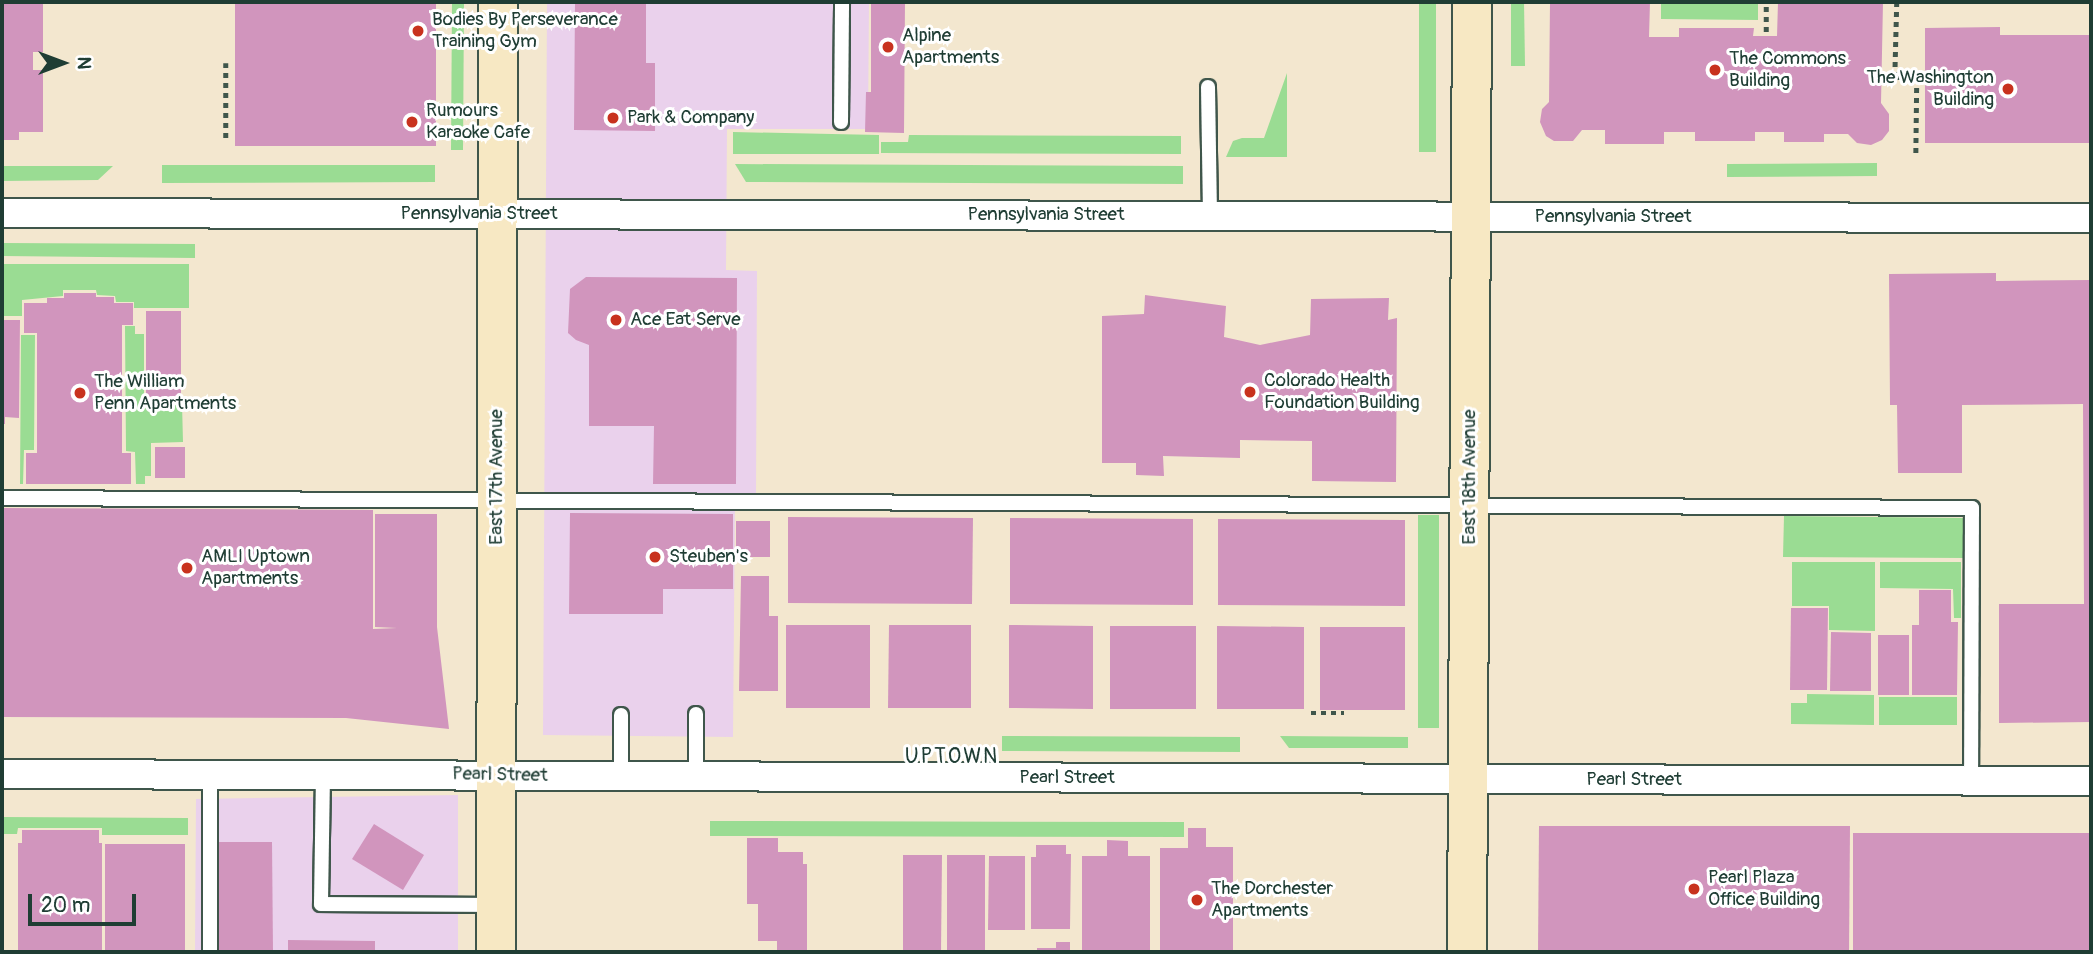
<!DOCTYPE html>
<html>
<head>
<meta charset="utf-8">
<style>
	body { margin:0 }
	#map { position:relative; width:2093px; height:954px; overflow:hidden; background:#f3e7cf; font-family:Pangolin,sans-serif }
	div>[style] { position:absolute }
	.built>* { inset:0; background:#ead1ec }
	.green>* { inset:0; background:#9adc93 }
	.building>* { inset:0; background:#d195bd }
	.path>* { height:4.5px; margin-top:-2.25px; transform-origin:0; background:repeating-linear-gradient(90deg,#3f564b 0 5px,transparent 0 10px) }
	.roads { filter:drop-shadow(2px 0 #3f564b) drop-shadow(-2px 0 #3f564b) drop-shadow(0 2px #3f564b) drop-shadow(0 -2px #3f564b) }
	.service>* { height:14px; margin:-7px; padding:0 7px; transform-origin:7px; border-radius:7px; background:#fff }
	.minor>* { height:28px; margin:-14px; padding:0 14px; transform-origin:14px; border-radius:14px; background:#fff }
	.secondary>* { height:38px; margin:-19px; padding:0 19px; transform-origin:19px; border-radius:19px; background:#f7e8c3 }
	.dots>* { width:19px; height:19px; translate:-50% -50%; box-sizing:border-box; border:4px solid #fff; border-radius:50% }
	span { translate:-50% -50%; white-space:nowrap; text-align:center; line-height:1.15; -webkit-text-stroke:6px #fff; paint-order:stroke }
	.poi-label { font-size:19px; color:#1f3d34 }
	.left { translate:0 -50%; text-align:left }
	.right { translate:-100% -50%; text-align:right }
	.street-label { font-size:19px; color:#1f3d34 }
	.neighbourhood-label { font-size:21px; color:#1f3d34; letter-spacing:2px }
	.frame { position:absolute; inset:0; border:4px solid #1f3d34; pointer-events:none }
	.north { position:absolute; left:28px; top:28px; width:70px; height:70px; -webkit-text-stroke:5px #fff; paint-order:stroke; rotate:90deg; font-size:19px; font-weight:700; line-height:28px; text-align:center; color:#1f3d34 }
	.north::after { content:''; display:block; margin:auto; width:24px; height:32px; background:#1f3d34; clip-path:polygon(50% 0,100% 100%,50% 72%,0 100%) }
	.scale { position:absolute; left:28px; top:894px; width:108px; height:32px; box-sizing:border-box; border:4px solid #1f3d34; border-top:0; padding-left:9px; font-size:21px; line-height:24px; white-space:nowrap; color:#1f3d34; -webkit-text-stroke:5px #fff; paint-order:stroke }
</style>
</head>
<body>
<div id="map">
	<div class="built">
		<div style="clip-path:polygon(547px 2px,869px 2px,868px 129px,727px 129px,726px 270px,757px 271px,756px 496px,735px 497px,733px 737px,543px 735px)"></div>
		<div style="clip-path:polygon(458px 795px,458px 952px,195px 952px,196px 799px)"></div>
	</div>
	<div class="green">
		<div style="clip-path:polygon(452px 2px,464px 2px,463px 150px,451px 150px)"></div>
		<div style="clip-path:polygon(1419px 2px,1436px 2px,1436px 152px,1419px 152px)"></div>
		<div style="clip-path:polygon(1511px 2px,1524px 2px,1525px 66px,1511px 66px)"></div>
		<div style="clip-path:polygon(1661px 2px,1758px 2px,1758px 20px,1661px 19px)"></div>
		<div style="clip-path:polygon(1287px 73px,1287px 157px,1226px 157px,1233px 141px,1242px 138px,1264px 138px)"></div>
		<div style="clip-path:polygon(733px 132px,879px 135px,879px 154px,733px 154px)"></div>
		<div style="clip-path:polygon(909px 135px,1181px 136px,1181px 154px,881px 153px,881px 142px,908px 142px)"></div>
		<div style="clip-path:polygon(1877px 163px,1877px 176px,1727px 177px,1727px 164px)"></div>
		<div style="clip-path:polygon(735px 164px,1183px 166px,1183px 184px,746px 182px)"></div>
		<div style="clip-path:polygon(162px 165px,435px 165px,435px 182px,162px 183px)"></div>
		<div style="clip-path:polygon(2px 166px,113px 166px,98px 180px,2px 181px)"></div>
		<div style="clip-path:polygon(2px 243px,195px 244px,195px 258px,2px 256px)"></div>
		<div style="clip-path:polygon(2px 264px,189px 264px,189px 308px,134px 308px,134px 302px,116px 302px,115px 296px,97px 295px,96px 290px,63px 290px,63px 296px,22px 300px,22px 316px,2px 316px)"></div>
		<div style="clip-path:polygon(125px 326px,135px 326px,135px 334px,144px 334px,144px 403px,182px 403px,183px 442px,151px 443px,151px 476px,145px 476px,145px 484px,136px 484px,135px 452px,126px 451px)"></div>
		<div style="clip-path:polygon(21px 335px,35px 335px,34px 450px,24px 450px,23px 484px,20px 484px)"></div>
		<div style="clip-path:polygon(1418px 515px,1439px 515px,1439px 728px,1418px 728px)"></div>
		<div style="clip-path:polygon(1784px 516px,1966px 518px,1965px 558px,1783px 557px)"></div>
		<div style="clip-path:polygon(1792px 562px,1875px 562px,1875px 631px,1829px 630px,1829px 606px,1792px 606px)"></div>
		<div style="clip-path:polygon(1880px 562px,1961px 562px,1961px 618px,1954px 618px,1953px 589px,1880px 588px)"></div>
		<div style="clip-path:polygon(1807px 694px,1874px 695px,1874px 725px,1791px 724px,1791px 703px,1807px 703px)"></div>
		<div style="clip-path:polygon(1879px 697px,1957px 697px,1957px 725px,1879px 725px)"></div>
		<div style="clip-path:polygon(1002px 736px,1240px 737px,1240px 752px,1002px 751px)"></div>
		<div style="clip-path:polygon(1280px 736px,1408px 737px,1408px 748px,1289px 748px)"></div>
		<div style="clip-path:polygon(2px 817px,188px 818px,188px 835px,102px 835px,102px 828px,18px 828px,17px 834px,2px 834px)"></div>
		<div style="clip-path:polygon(710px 821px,1184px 822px,1184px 837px,710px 836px)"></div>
	</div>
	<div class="building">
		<div style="clip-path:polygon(2px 2px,43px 2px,43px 52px,33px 52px,33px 70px,43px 70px,43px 132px,19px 132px,19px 140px,2px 140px)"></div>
		<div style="clip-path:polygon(235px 2px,436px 2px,436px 146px,235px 146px)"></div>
		<div style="clip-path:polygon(575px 2px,646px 2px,646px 63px,655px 63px,655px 131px,574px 130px)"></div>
		<div style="clip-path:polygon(871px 2px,905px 2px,904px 133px,865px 132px,866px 92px,871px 92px)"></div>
		<div style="clip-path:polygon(1550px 2px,1650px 2px,1649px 37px,1679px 37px,1679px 28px,1754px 28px,1753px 36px,1777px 36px,1778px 2px,1883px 2px,1881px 103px,1889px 114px,1889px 131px,1882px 140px,1871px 145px,1857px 143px,1848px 134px,1824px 134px,1824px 142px,1784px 142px,1784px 132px,1755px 132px,1755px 141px,1695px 141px,1695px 132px,1664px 132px,1664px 144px,1605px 144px,1605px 130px,1582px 130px,1573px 141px,1554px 141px,1546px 136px,1540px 122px,1542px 109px,1549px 102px)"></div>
		<div style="clip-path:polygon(2000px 27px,2000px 35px,2091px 35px,2091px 143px,1925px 143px,1925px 28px)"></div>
		<div style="clip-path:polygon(1996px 273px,1996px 281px,2091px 280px,2091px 722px,1999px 723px,1999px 604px,2084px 604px,2083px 404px,1962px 405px,1962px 473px,1898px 473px,1897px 405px,1890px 405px,1889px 274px)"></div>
		<div style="clip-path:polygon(586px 277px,737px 278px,736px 484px,653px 484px,654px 426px,589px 426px,589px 345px,576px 340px,568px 333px,570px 289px)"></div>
		<div style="clip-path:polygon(64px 293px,96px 293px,96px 297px,114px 297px,114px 303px,133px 303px,133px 325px,122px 325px,122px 453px,131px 453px,131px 484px,26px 484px,26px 453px,37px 453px,37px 333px,24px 333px,24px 303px,47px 303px,47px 298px,64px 298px)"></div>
		<div style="clip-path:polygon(1145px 295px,1226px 306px,1224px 337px,1260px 345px,1310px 335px,1311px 299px,1389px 298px,1388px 320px,1397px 318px,1396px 482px,1312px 481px,1312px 441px,1240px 440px,1240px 458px,1163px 456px,1164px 476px,1136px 475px,1136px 463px,1102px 463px,1102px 316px,1144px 314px)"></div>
		<div style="clip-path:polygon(146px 311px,181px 311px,181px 397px,146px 397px)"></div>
		<div style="clip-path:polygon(2px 320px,20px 320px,19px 418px,5px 417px,5px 424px,2px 424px)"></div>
		<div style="clip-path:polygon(155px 447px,185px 447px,185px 478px,155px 478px)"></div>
		<div style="clip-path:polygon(2px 508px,373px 510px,373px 629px,397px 628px,375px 627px,375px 514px,437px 514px,437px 627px,449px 729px,346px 718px,2px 717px)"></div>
		<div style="clip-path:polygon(570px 513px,733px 514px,733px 589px,663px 589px,663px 614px,569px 614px)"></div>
		<div style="clip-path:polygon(788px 517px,973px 518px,972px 604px,788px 603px)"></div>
		<div style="clip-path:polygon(1010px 518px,1193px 519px,1193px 605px,1010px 604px)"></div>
		<div style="clip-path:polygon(1218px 519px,1405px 520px,1405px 606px,1218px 605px)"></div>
		<div style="clip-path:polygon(736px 521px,770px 521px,770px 557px,736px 557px)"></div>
		<div style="clip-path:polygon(741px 576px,769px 576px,769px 616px,778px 616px,778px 691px,739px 691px)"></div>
		<div style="clip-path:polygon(1919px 590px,1951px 590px,1951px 622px,1958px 622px,1957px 695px,1912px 695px,1912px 625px,1919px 625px)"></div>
		<div style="clip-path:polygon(1791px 608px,1828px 608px,1827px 690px,1790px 690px)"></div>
		<div style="clip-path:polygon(786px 625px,870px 625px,870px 708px,786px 708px)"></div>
		<div style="clip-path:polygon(889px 625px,971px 625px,971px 708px,888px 708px)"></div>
		<div style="clip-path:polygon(1009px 625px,1093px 626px,1093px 709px,1009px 708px)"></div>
		<div style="clip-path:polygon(1110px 626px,1196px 626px,1196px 709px,1110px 709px)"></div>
		<div style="clip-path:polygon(1217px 626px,1304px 627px,1304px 709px,1217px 709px)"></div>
		<div style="clip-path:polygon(1320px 627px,1405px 627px,1405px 710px,1320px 710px)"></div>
		<div style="clip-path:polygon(1831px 632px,1871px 633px,1871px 691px,1830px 691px)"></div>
		<div style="clip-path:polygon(1878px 635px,1909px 635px,1909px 695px,1878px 695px)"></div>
		<div style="clip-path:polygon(374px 824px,424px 855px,403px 890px,352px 859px)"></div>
		<div style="clip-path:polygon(1539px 826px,1850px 826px,1849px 952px,1538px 952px)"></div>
		<div style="clip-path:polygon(1188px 828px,1206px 828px,1206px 847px,1233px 847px,1233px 952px,1160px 952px,1160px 848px,1188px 848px)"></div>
		<div style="clip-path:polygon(22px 830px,99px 830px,99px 843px,102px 843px,102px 952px,18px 952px,18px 843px,22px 843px)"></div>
		<div style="clip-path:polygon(1853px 833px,2091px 833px,2091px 952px,1853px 952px)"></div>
		<div style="clip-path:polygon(747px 838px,778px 838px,778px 852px,803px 852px,803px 864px,807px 864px,807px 952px,777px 952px,777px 941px,758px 941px,758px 904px,747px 904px)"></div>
		<div style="clip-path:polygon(1107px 840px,1128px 841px,1128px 856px,1150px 856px,1150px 951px,1082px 951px,1082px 856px,1107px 856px)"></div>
		<div style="clip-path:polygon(219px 842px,272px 842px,273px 952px,219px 952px)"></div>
		<div style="clip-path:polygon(105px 844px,185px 844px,185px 952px,105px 952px)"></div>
		<div style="clip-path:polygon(1036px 845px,1066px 845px,1066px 854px,1071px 854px,1070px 929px,1031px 929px,1031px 857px,1036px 857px)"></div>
		<div style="clip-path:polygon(903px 855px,942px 855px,941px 952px,903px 952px)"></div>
		<div style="clip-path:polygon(947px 855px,985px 855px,985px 952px,947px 952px)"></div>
		<div style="clip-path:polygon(989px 856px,1025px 856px,1025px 930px,988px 930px)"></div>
		<div style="clip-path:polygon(288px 940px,375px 941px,375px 952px,288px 952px)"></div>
		<div style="clip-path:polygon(1056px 942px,1070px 942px,1070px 952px,1037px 952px,1037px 948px,1056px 948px)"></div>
	</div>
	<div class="path">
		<div style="left:1897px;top:2px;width:76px;rotate:91.5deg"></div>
		<div style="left:1895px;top:78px;width:22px"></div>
		<div style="left:1917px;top:78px;width:78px;rotate:90.7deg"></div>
		<div style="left:1766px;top:32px;width:30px;rotate:-90deg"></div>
		<div style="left:226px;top:63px;width:78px;rotate:90deg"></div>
		<div style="left:1311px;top:713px;width:33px"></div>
	</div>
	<div class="roads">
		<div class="service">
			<div style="left:1208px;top:87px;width:129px;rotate:89.1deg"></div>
			<div style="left:841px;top:122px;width:120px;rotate:-89.5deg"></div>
			<div style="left:2px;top:498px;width:1970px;rotate:0.29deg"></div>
			<div style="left:1972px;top:508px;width:273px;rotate:90.2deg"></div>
			<div style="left:696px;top:714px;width:63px;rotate:90deg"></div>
			<div style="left:210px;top:775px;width:177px;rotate:90deg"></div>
			<div style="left:323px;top:775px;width:129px;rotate:90.9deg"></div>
			<div style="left:321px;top:904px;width:173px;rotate:0.3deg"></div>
			<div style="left:621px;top:777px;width:62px;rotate:-90deg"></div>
		</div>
		<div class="minor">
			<div style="left:2px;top:213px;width:2089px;rotate:0.14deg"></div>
			<div style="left:2px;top:774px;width:2089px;rotate:0.19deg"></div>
		</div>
		<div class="secondary">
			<div style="left:496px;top:952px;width:950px;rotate:-89.88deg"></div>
			<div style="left:1467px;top:952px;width:950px;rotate:-89.7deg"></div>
		</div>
	</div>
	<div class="dots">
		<div style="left:418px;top:31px;background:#c8321e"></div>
		<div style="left:888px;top:47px;background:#c8321e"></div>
		<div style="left:1715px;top:70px;background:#c8321e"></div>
		<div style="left:2008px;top:89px;background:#c8321e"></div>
		<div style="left:613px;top:118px;background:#c8321e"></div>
		<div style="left:412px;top:122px;background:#c8321e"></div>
		<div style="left:616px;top:320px;background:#c8321e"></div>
		<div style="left:1250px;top:392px;background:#c8321e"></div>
		<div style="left:80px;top:393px;background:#c8321e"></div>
		<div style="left:655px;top:557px;background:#c8321e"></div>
		<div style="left:187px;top:568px;background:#c8321e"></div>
		<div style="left:1694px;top:889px;background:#c8321e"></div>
		<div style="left:1197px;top:900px;background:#c8321e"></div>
	</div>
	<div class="poi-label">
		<span class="left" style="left:432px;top:31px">Bodies By Perseverance<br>Training Gym</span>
		<span class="left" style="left:902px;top:47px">Alpine<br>Apartments</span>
		<span class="left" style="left:1729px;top:70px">The Commons<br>Building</span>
		<span class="right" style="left:1994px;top:89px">The Washington<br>Building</span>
		<span class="left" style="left:426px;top:122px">Rumours<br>Karaoke Cafe</span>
		<span class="left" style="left:627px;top:118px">Park &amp; Company</span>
		<span class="left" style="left:630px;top:320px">Ace Eat Serve</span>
		<span class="left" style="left:1264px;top:392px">Colorado Health<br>Foundation Building</span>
		<span class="left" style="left:94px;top:393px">The William<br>Penn Apartments</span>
		<span class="left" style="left:201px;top:568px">AMLI Uptown<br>Apartments</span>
		<span class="left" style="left:669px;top:557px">Steuben's</span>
		<span class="left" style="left:1708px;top:889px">Pearl Plaza<br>Office Building</span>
		<span class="left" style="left:1211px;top:900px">The Dorchester<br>Apartments</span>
	</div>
	<div class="street-label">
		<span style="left:479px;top:214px">Pennsylvania Street</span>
		<span style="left:1046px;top:215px">Pennsylvania Street</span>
		<span style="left:1613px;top:217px">Pennsylvania Street</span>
		<span style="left:497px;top:477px;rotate:-90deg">East 17th Avenue</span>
		<span style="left:1470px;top:477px;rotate:-90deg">East 18th Avenue</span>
		<span style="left:500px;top:775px;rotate:1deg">Pearl Street</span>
		<span style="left:1067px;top:778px">Pearl Street</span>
		<span style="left:1634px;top:780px">Pearl Street</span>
	</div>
	<div class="neighbourhood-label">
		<span style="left:952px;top:757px">UPTOWN</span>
	</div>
	<div class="frame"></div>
	<div class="north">N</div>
	<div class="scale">20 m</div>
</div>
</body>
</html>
